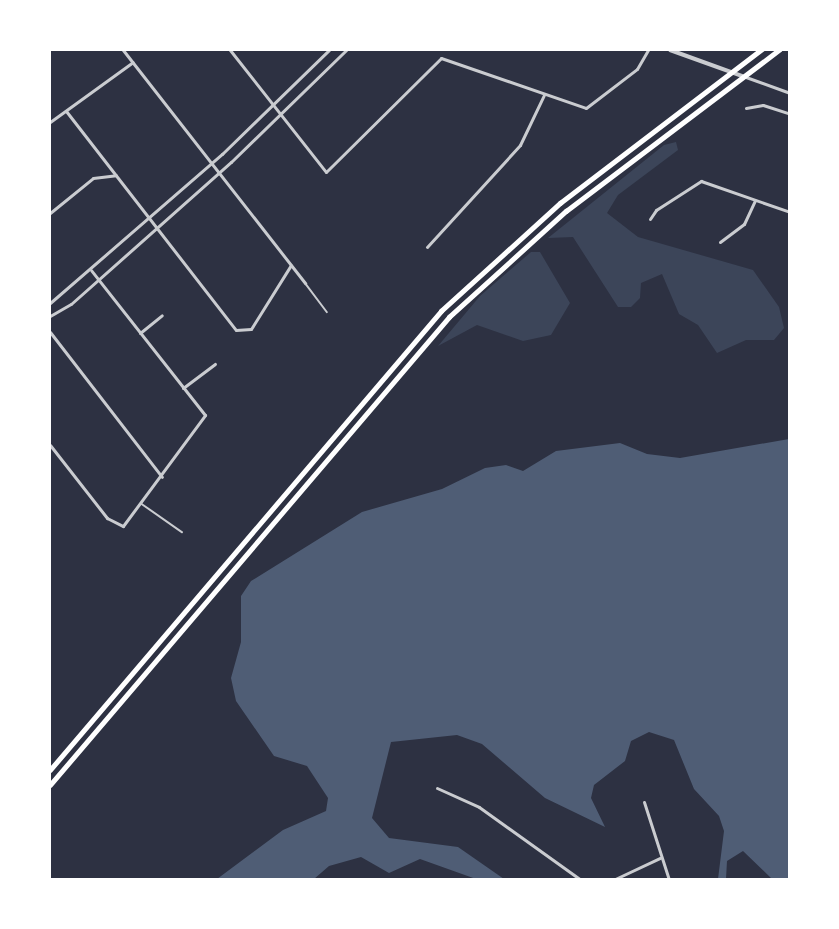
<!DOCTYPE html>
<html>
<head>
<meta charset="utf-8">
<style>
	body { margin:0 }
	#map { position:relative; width:839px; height:929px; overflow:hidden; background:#2d3142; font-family:Cabin,sans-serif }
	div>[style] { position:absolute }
	.green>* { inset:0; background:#3c4559 }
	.water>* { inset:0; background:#4f5d75 }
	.service>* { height:1.5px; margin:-0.75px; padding:0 0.75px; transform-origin:0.75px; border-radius:0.75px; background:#caccd0 }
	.minor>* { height:3px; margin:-1.5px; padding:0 1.5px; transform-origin:1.5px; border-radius:1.5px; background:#caccd0 }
	.tertiary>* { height:4px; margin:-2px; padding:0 2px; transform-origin:2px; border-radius:2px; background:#caccd0 }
	.secondary>* { height:4.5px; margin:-2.25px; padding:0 2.25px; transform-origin:2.25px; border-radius:2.25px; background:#fff }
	span { translate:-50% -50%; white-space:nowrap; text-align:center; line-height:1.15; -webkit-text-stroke:4.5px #fff; paint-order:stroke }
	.frame { position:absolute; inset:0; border:51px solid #fff; pointer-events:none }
</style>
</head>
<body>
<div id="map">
	<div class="green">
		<div style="clip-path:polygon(676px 142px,678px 150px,618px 195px,607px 213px,638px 237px,753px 270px,779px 307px,784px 328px,774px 340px,746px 340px,717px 353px,698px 325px,679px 314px,662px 274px,641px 283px,640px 298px,631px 307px,618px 307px,573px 237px,548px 238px,664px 145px)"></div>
		<div style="clip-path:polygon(531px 252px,540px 252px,570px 303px,551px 335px,523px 341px,477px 325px,438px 346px,480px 296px)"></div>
	</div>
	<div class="water">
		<div style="clip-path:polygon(789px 439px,789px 879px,772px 879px,743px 851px,727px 861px,726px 879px,718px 879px,724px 831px,719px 816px,694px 789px,674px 740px,649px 732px,631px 741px,625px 761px,594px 785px,591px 798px,605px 827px,545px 798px,482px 744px,457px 735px,391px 742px,372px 818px,389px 838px,458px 847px,504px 879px,476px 879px,420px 859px,389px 873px,361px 857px,329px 866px,314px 879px,217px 879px,283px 830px,326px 811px,328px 798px,307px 766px,274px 756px,236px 701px,231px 678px,241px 642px,241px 596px,251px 581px,362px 512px,442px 489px,485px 468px,506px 465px,523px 471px,556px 451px,620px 443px,647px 454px,680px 458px)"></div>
	</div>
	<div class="service">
		<div style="left:306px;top:284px;width:35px;rotate:53deg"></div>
		<div style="left:142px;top:504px;width:49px;rotate:35deg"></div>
	</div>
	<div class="minor">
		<div style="left:123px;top:50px;width:296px;rotate:52deg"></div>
		<div style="left:230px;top:50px;width:155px;rotate:51.8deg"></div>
		<div style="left:326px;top:172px;width:162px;rotate:-44.7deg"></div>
		<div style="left:441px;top:58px;width:153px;rotate:19deg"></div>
		<div style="left:586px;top:108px;width:64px;rotate:-37.4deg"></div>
		<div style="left:637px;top:69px;width:22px;rotate:-60deg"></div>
		<div style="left:743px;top:76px;width:50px;rotate:19.9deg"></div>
		<div style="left:746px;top:108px;width:17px;rotate:-10deg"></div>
		<div style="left:763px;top:105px;width:28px;rotate:18deg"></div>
		<div style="left:66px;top:111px;width:277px;rotate:52.2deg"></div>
		<div style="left:236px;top:330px;width:15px;rotate:-4deg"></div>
		<div style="left:251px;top:329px;width:75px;rotate:-58deg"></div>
		<div style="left:50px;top:122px;width:102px;rotate:-35.9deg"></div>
		<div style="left:50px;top:213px;width:55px;rotate:-39.1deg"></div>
		<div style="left:93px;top:178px;width:23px;rotate:-7deg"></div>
		<div style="left:650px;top:219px;width:11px;rotate:-56deg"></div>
		<div style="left:656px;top:210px;width:54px;rotate:-32.8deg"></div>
		<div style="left:701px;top:181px;width:94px;rotate:19.2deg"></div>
		<div style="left:720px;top:242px;width:30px;rotate:-37deg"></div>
		<div style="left:744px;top:224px;width:26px;rotate:-65deg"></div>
		<div style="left:427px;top:247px;width:138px;rotate:-47.6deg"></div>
		<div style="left:520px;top:145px;width:55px;rotate:-64.4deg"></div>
		<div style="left:50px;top:303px;width:228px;rotate:-40.9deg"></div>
		<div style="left:222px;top:154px;width:149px;rotate:-44.2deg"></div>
		<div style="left:50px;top:316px;width:24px;rotate:-30deg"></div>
		<div style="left:71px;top:304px;width:214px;rotate:-41.6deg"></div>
		<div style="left:231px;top:162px;width:161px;rotate:-44.2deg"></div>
		<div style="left:50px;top:332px;width:183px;rotate:52.3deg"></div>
		<div style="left:140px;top:333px;width:28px;rotate:-39deg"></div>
		<div style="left:183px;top:388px;width:40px;rotate:-37deg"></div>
		<div style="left:50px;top:445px;width:93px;rotate:52deg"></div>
		<div style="left:107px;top:518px;width:18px;rotate:27deg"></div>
		<div style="left:123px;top:526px;width:138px;rotate:-53.5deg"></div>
		<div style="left:205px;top:415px;width:184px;rotate:-128.2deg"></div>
		<div style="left:437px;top:788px;width:46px;rotate:24.3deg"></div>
		<div style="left:479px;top:807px;width:125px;rotate:35.6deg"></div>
		<div style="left:644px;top:802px;width:82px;rotate:72.2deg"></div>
		<div style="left:613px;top:880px;width:52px;rotate:-25.1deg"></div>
	</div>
	<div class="tertiary">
		<div style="left:670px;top:50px;width:77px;rotate:19.9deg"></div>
	</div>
	<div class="secondary">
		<div style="left:50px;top:770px;width:603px;rotate:-49.57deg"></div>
		<div style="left:441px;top:311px;width:161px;rotate:-42.2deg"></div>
		<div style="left:560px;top:203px;width:253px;rotate:-37.3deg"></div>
		<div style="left:50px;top:785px;width:615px;rotate:-49.55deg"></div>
		<div style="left:449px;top:317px;width:158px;rotate:-42.2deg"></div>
		<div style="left:566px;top:211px;width:267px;rotate:-37.1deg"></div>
	</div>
	<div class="frame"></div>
</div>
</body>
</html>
